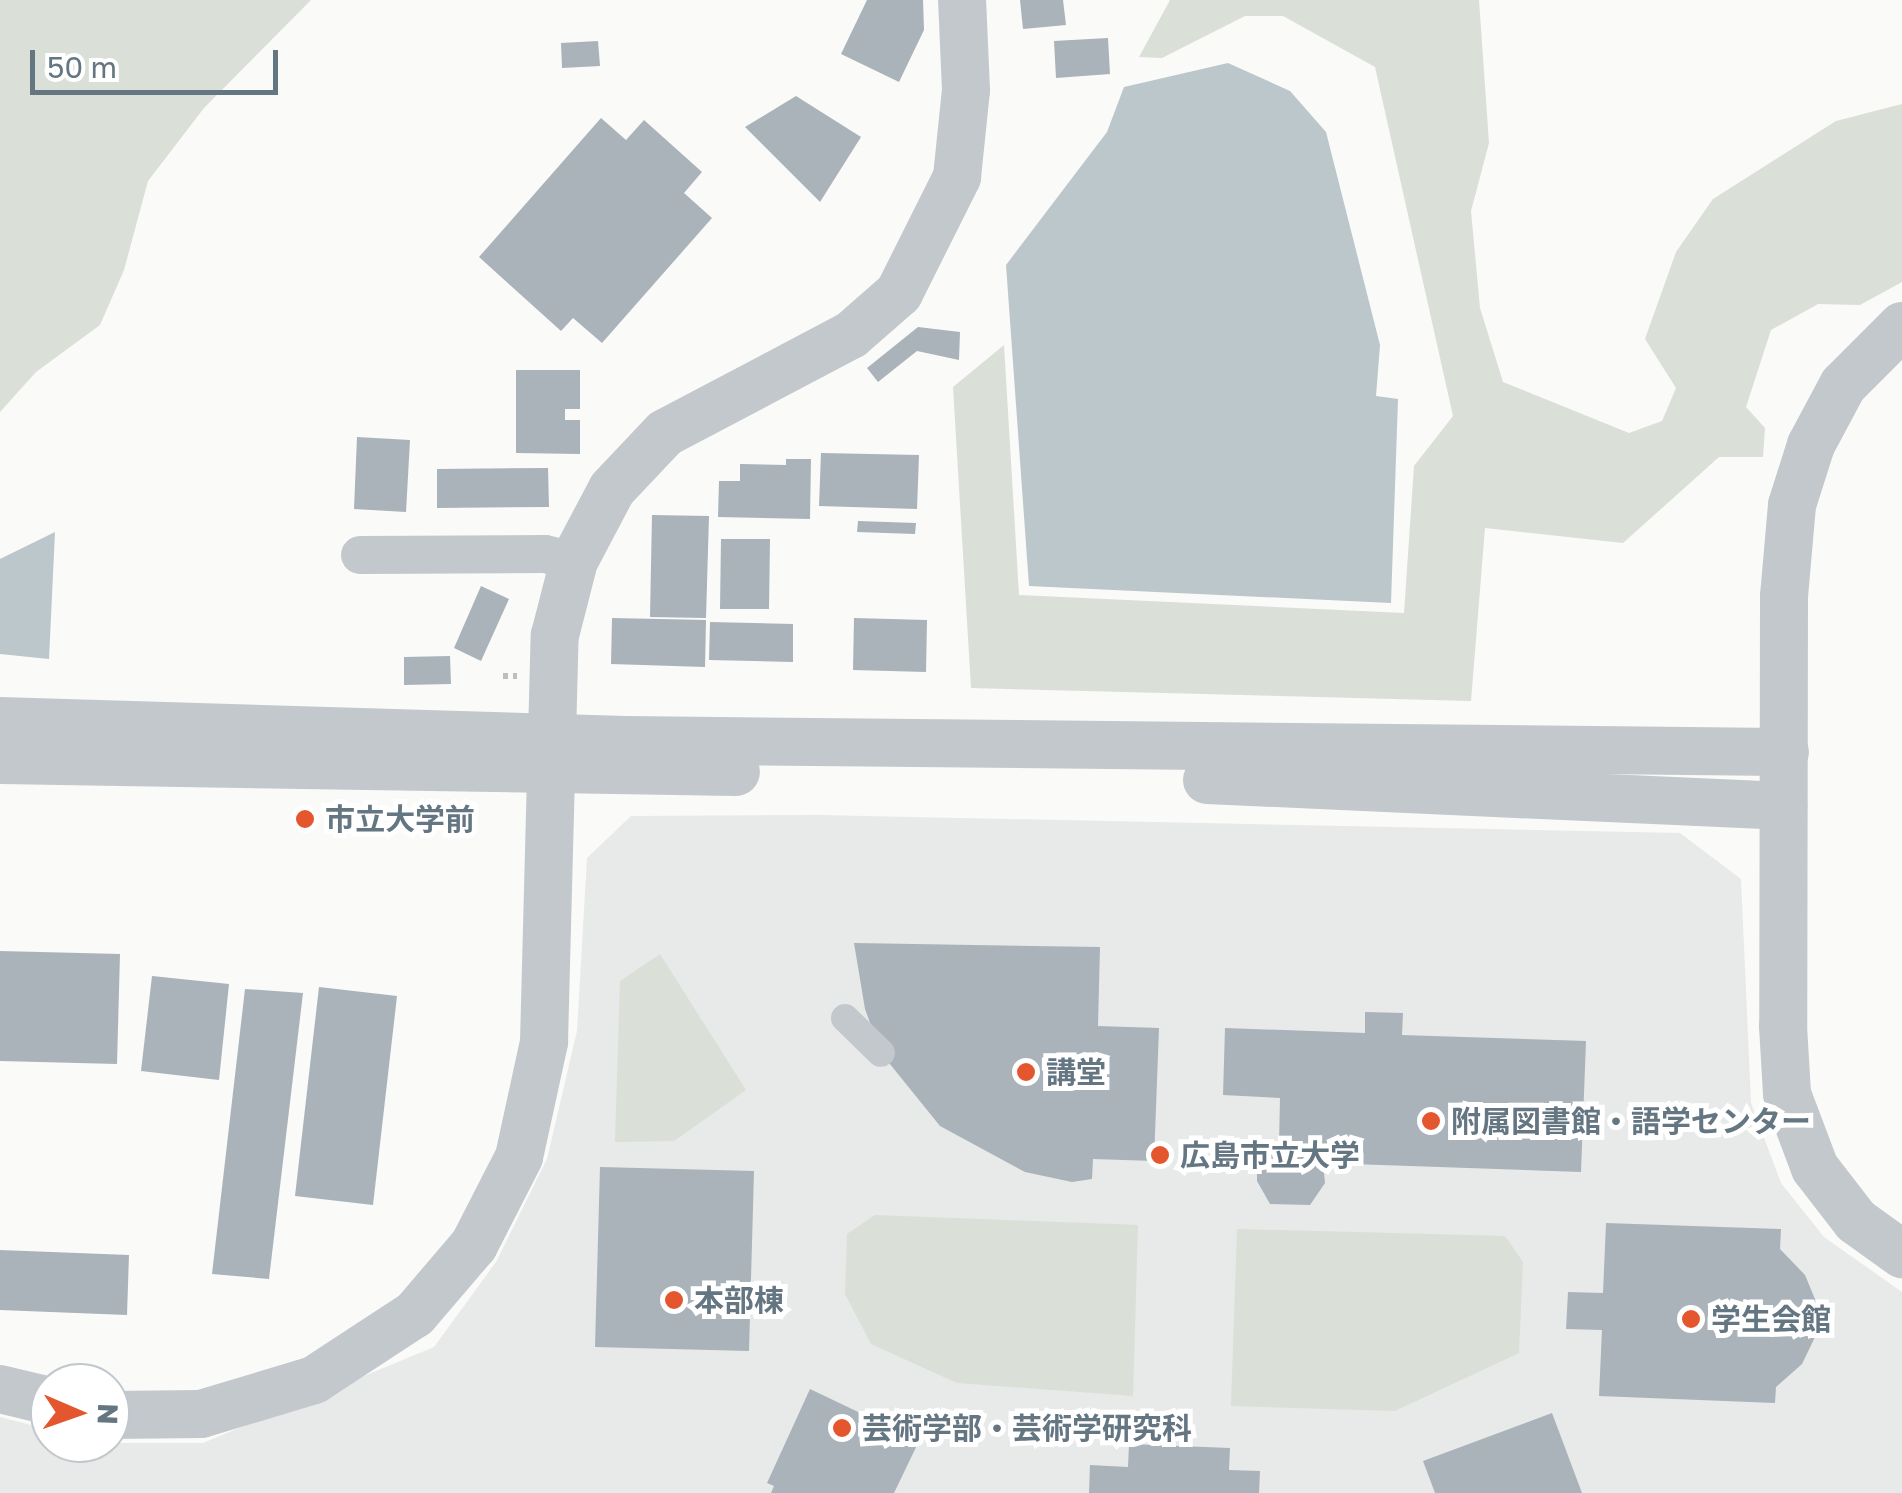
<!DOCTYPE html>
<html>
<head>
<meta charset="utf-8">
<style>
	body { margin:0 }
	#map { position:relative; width:1902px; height:1493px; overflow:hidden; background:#fafaf8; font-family:"Golos Text","Noto Sans JP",sans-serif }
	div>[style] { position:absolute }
	.built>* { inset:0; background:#e8e9e9 }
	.green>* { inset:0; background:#dadfd7 }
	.water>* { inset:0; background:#bbc7cb }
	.building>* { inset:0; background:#aab3b9 }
	.path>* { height:6px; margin-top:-3px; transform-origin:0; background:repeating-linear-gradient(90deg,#bbbfc2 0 5px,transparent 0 10px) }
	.pedestrian>* { height:28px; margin:-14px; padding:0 14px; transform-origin:14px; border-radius:14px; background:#c3c8cc }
	.minor>* { height:38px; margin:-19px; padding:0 19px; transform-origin:19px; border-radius:19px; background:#c3c8cc }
	.tertiary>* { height:48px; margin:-24px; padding:0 24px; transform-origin:24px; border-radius:24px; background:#c3c8cc }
	.dots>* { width:28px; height:28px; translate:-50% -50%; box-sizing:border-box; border:5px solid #fff; border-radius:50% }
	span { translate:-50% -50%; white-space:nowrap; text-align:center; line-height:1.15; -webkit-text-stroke:10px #fff; paint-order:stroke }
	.poi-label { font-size:30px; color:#657683; font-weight:700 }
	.left { translate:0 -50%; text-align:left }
	.north { position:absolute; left:30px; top:1363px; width:100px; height:100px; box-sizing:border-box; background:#fff; border:2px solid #c1c8cd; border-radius:50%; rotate:92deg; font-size:28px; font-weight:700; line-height:40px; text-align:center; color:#657683 }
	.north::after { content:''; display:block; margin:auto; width:35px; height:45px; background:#e4572e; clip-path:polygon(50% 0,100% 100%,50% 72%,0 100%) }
	.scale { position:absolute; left:30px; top:50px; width:248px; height:45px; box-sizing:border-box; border:5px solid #657683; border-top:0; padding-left:12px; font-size:30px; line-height:35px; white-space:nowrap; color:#657683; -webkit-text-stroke:8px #fff; paint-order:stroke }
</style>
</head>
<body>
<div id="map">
	<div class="built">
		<div style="clip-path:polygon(819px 815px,1680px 833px,1741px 879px,1751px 1103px,1781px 1183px,1824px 1237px,1902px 1292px,1902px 1493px,0 1493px,0 1417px,50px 1430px,50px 1443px,203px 1443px,434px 1347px,496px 1262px,547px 1159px,577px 1031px,587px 858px,631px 816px)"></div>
	</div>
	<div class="green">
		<div style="clip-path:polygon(0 0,311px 0,204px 108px,148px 181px,124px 270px,100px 325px,36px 372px,0 412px)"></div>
		<div style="clip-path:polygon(1170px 0,1479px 0,1489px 143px,1471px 211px,1480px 308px,1503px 382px,1629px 433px,1662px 421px,1676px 388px,1645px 339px,1676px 252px,1713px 199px,1836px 121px,1902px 104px,1902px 282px,1860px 305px,1818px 304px,1771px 330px,1746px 407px,1765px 428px,1763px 457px,1719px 457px,1623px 543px,1485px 528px,1471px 701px,971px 688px,953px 387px,1004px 345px,1019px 595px,1404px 613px,1414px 466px,1453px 416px,1375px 67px,1283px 16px,1245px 16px,1162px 58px,1139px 57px)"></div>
		<div style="clip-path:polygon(660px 954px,746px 1090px,674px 1141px,615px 1142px,620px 981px)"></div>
		<div style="clip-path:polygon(875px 1215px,1138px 1225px,1133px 1396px,957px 1383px,871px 1344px,845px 1294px,847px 1234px)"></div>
		<div style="clip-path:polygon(1237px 1229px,1505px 1236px,1523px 1262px,1519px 1353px,1395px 1411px,1231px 1406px)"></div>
	</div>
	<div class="water">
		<div style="clip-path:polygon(1228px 63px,1290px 91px,1326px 132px,1380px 345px,1376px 396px,1398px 399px,1391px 603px,1029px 586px,1006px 265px,1107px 132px,1124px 87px)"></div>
		<div style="clip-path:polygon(55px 532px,49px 659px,0 654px,0 559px)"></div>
	</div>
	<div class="building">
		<div style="clip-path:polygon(867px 0,923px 0,924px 30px,899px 82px,841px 54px)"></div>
		<div style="clip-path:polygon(1020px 0,1063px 0,1066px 25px,1023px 29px)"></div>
		<div style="clip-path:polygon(1108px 38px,1110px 74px,1056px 78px,1054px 41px)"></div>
		<div style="clip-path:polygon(598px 41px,600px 66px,562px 68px,561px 43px)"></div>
		<div style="clip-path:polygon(796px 96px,861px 137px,820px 202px,745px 127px)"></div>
		<div style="clip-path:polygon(601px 118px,626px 140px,644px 120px,702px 172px,684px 193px,712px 218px,602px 343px,573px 318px,561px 331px,479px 257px)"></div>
		<div style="clip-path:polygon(918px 327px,960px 332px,959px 360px,917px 351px,878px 382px,867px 368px)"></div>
		<div style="clip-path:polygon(516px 370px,580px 370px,580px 409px,565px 409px,565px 420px,580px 420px,580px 454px,516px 453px)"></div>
		<div style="clip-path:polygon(357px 437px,410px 440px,406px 512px,354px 509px)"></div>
		<div style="clip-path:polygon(821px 453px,919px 455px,917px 509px,819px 506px)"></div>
		<div style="clip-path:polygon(786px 459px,811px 459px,810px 519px,718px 517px,719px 481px,740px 481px,740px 464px,786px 465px)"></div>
		<div style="clip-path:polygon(548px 468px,549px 507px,437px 508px,437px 469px)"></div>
		<div style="clip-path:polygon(652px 515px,709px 516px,706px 618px,650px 617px)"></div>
		<div style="clip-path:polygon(858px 521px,916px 523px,915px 534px,857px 532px)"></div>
		<div style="clip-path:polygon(721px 539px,770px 539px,769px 609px,720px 609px)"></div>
		<div style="clip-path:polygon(481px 586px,509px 599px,481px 661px,454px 648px)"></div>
		<div style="clip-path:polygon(612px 618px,706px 620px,705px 667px,611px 664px)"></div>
		<div style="clip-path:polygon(854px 618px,927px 620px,926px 672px,853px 670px)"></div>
		<div style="clip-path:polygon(710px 622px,793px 624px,793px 662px,709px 660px)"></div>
		<div style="clip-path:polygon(450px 656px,451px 684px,404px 685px,404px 657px)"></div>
		<div style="clip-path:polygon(854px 943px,1100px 947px,1098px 1026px,1159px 1028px,1154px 1161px,1093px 1159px,1092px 1179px,1072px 1182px,1025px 1172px,940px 1126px,881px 1053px,865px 1009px)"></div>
		<div style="clip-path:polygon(0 951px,120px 954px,117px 1064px,0 1061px)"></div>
		<div style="clip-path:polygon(152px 976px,229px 984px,219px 1080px,141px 1071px)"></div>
		<div style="clip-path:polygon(319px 987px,397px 996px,373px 1205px,295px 1196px)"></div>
		<div style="clip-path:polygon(245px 989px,303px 993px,269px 1279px,212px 1274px)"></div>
		<div style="clip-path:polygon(1365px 1012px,1403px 1013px,1402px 1035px,1586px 1041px,1581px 1172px,1323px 1163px,1325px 1183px,1310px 1205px,1270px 1204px,1257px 1181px,1257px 1167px,1279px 1144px,1280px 1098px,1223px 1095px,1225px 1028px,1365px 1033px)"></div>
		<div style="clip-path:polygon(600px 1167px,754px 1171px,749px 1351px,595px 1347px)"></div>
		<div style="clip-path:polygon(1606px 1223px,1781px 1229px,1780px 1249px,1805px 1275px,1817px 1304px,1816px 1335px,1802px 1364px,1776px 1387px,1775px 1403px,1599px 1396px,1602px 1330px,1566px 1329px,1568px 1292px,1603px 1293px)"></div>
		<div style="clip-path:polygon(0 1250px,129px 1255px,127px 1315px,0 1310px)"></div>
		<div style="clip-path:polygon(810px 1389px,919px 1441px,894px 1493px,771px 1493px,774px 1486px,767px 1483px)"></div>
		<div style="clip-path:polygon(1552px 1413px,1582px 1493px,1435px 1493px,1423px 1461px)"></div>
		<div style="clip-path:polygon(1129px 1444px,1230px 1448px,1229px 1470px,1260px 1471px,1259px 1493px,1089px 1493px,1090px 1465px,1128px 1467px)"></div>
	</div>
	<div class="path">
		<div style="left:503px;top:676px;width:14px"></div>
	</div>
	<div class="pedestrian">
		<div style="left:845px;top:1018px;width:50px;rotate:44.2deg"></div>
	</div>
	<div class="minor">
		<div style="left:360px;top:555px;width:185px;rotate:-0.3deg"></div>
		<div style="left:545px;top:554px;width:30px;rotate:14deg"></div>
	</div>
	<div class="tertiary">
		<div style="left:1902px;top:326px;width:83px;rotate:135deg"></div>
		<div style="left:1843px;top:385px;width:68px;rotate:118.1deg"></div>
		<div style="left:1811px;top:445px;width:63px;rotate:107.6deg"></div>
		<div style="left:1792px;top:505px;width:91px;rotate:95deg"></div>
		<div style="left:1784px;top:596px;width:430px;rotate:90.1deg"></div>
		<div style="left:1783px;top:1026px;width:68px;rotate:86.6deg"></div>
		<div style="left:1787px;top:1094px;width:79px;rotate:69.3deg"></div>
		<div style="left:1815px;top:1168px;width:67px;rotate:52.3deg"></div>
		<div style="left:1856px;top:1221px;width:57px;rotate:35.7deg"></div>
		<div style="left:0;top:721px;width:626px;rotate:1.74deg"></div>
		<div style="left:626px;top:740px;width:1159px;rotate:0.59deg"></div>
		<div style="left:0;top:760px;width:736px;rotate:0.93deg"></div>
		<div style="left:1207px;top:780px;width:577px;rotate:2.58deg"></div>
		<div style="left:0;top:1389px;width:51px;rotate:13.5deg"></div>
		<div style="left:110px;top:1415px;width:91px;rotate:-0.6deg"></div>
		<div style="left:201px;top:1414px;width:118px;rotate:-16.7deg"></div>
		<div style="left:314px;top:1380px;width:121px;rotate:-33.2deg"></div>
		<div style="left:415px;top:1314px;width:91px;rotate:-49.5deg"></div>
		<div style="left:474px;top:1245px;width:99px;rotate:-62.9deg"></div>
		<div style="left:519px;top:1157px;width:118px;rotate:-77.7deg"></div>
		<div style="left:544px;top:1042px;width:407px;rotate:-88.5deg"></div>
		<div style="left:555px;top:635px;width:76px;rotate:-75.6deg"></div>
		<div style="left:574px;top:561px;width:81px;rotate:-62.2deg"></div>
		<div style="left:612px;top:489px;width:77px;rotate:-46.6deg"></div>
		<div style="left:665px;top:433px;width:210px;rotate:-27.8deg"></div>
		<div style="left:851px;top:335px;width:64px;rotate:-41.2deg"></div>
		<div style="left:899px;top:293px;width:130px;rotate:-63.4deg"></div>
		<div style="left:957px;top:177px;width:87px;rotate:-84.1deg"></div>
		<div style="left:966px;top:90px;width:90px;rotate:-92.5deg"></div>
	</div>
	<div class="dots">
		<div style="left:305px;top:819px;background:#e4572e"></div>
		<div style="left:1026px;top:1072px;background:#e4572e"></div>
		<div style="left:1431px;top:1121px;background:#e4572e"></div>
		<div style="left:1160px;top:1155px;background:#e4572e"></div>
		<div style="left:674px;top:1300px;background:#e4572e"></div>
		<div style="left:1691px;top:1319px;background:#e4572e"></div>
		<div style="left:842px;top:1428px;background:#e4572e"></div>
	</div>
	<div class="poi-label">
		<span class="left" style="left:325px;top:819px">市立大学前</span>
		<span class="left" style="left:1046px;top:1072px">講堂</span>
		<span class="left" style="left:1451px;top:1121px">附属図書館・語学センター</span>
		<span class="left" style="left:1180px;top:1155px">広島市立大学</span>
		<span class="left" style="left:694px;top:1300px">本部棟</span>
		<span class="left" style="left:1711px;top:1319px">学生会館</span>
		<span class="left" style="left:862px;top:1428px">芸術学部・芸術学研究科</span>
	</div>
	<div class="north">N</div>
	<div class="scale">50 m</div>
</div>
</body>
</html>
